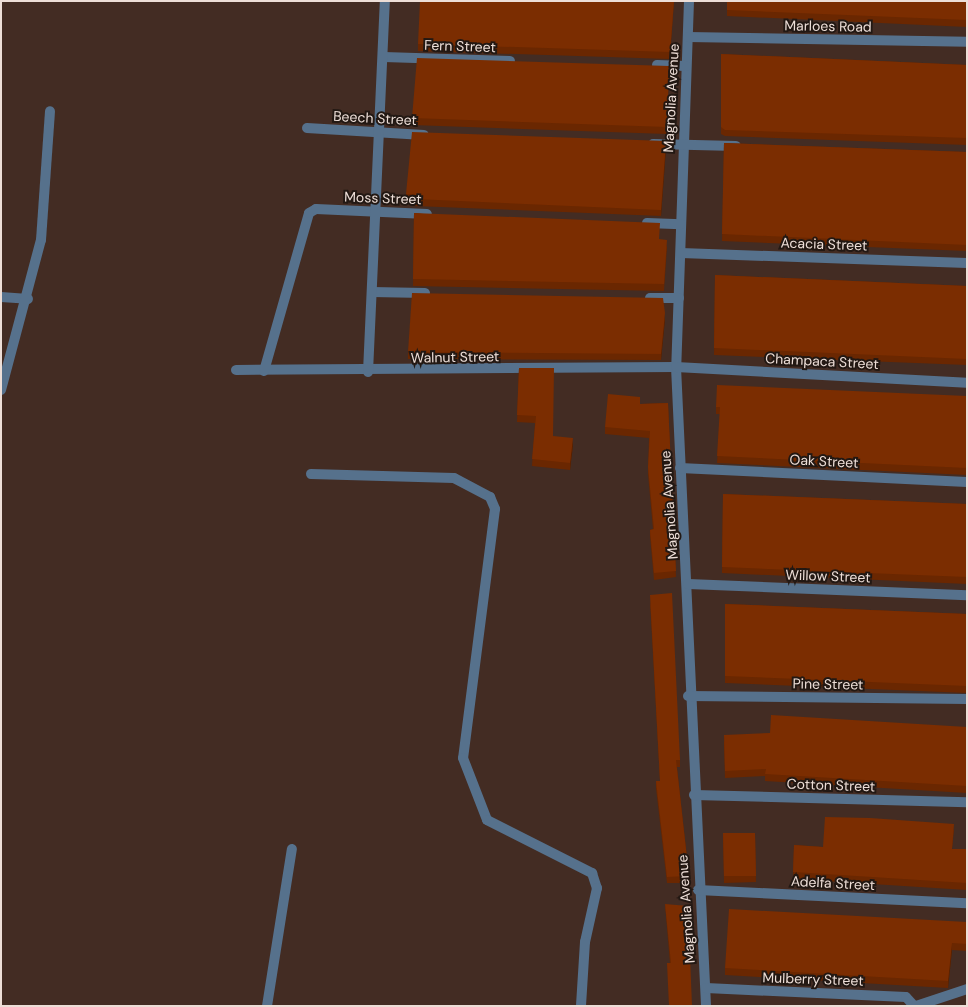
<!DOCTYPE html>
<html>
<head>
<meta charset="utf-8">
<style>
	body { margin:0 }
	#map { position:relative; width:968px; height:1007px; overflow:hidden; background:#432c23; font-family:"DM Sans",sans-serif }
	div>[style] { position:absolute }
	.service>* { height:10px; margin:-5px; padding:0 5px; transform-origin:5px; border-radius:5px; background:#56718c }
	.minor>* { height:10px; margin:-5px; padding:0 5px; transform-origin:5px; border-radius:5px; background:#56718c }
	.wall>* { inset:0; background:#6a2701 }
	.shaded-wall>* { inset:0; background:#562001 }
	.building>* { inset:0; background:#7b2d01 }
	span { translate:-50% -50%; white-space:nowrap; text-align:center; line-height:1.15; -webkit-text-stroke:4px #221813; paint-order:stroke }
	.street-label { font-size:14px; color:#edded7 }
	.frame { position:absolute; inset:0; border:2px solid #edded7; pointer-events:none }
</style>
</head>
<body>
<div id="map">
	<div class="service">
		<div style="left:267px;top:1006px;width:159px;rotate:-81deg"></div>
	</div>
	<div class="minor">
		<div style="left:689px;top:1px;width:366px;rotate:92deg"></div>
		<div style="left:676px;top:367px;width:640px;rotate:87.31deg"></div>
		<div style="left:688px;top:37px;width:279px;rotate:1deg"></div>
		<div style="left:384px;top:57px;width:126px;rotate:1.8deg"></div>
		<div style="left:657px;top:65px;width:29px;rotate:2deg"></div>
		<div style="left:307px;top:128px;width:117px;rotate:3.4deg"></div>
		<div style="left:653px;top:144px;width:83px;rotate:1.4deg"></div>
		<div style="left:647px;top:223px;width:34px;rotate:2deg"></div>
		<div style="left:681px;top:253px;width:286px;rotate:2deg"></div>
		<div style="left:372px;top:292px;width:53px;rotate:1.1deg"></div>
		<div style="left:1px;top:297px;width:27px;rotate:4deg"></div>
		<div style="left:650px;top:298px;width:29px"></div>
		<div style="left:236px;top:370px;width:440px;rotate:-0.4deg"></div>
		<div style="left:676px;top:367px;width:291px;rotate:3.1deg"></div>
		<div style="left:264px;top:371px;width:164px;rotate:-74.1deg"></div>
		<div style="left:309px;top:213px;width:8px;rotate:-30deg"></div>
		<div style="left:316px;top:209px;width:111px;rotate:2.6deg"></div>
		<div style="left:368px;top:372px;width:371px;rotate:-87.4deg"></div>
		<div style="left:1px;top:390px;width:155px;rotate:-75.1deg"></div>
		<div style="left:41px;top:240px;width:129px;rotate:-86deg"></div>
		<div style="left:680px;top:468px;width:287px;rotate:2.8deg"></div>
		<div style="left:311px;top:474px;width:143px;rotate:1.6deg"></div>
		<div style="left:454px;top:478px;width:41px;rotate:27.8deg"></div>
		<div style="left:490px;top:497px;width:13px;rotate:67deg"></div>
		<div style="left:495px;top:509px;width:251px;rotate:97.3deg"></div>
		<div style="left:463px;top:758px;width:66px;rotate:68.8deg"></div>
		<div style="left:487px;top:820px;width:118px;rotate:26.8deg"></div>
		<div style="left:592px;top:873px;width:16px;rotate:72deg"></div>
		<div style="left:597px;top:888px;width:55px;rotate:102.5deg"></div>
		<div style="left:585px;top:942px;width:64px;rotate:93.6deg"></div>
		<div style="left:688px;top:584px;width:279px;rotate:2.3deg"></div>
		<div style="left:688px;top:696px;width:279px;rotate:0.6deg"></div>
		<div style="left:694px;top:795px;width:273px;rotate:1.5deg"></div>
		<div style="left:698px;top:890px;width:269px;rotate:2.8deg"></div>
		<div style="left:706px;top:988px;width:200px;rotate:2.6deg"></div>
		<div style="left:906px;top:997px;width:12px;rotate:48deg"></div>
		<div style="left:916px;top:1006px;width:54px;rotate:-18.4deg"></div>
	</div>
	<div class="wall">
		<div style="clip-path:polygon(674px 1px,670px 59px,418px 51px,418px 44px)"></div>
		<div style="clip-path:polygon(727px 1px,967px 1px,967px 27px,727px 16px)"></div>
		<div style="clip-path:polygon(721px 54px,967px 65px,967px 145px,725px 136px,721px 134px)"></div>
		<div style="clip-path:polygon(669px 66px,667px 134px,412px 125px,412px 118px)"></div>
		<div style="clip-path:polygon(724px 143px,967px 152px,967px 251px,722px 241px)"></div>
		<div style="clip-path:polygon(666px 148px,661px 216px,415px 206px,415px 201px,406px 201px,406px 194px)"></div>
		<div style="clip-path:polygon(414px 213px,659px 239px,667px 247px,664px 291px,413px 286px)"></div>
		<div style="clip-path:polygon(715px 275px,967px 286px,967px 365px,714px 355px)"></div>
		<div style="clip-path:polygon(665px 319px,661px 360px,408px 359px,408px 352px)"></div>
		<div style="clip-path:polygon(519px 368px,553px 436px,573px 445px,570px 470px,532px 466px,535px 423px,517px 422px)"></div>
		<div style="clip-path:polygon(967px 396px,967px 475px,717px 463px,720px 414px,716px 414px,716px 407px)"></div>
		<div style="clip-path:polygon(668px 403px,676px 577px,654px 580px,650px 536px,650px 530px,653px 529px,648px 474px,649px 438px,605px 434px,605px 427px,640px 404px)"></div>
		<div style="clip-path:polygon(723px 494px,967px 504px,967px 584px,722px 573px)"></div>
		<div style="clip-path:polygon(650px 601px,680px 760px,680px 767px,677px 767px,689px 876px,689px 883px,667px 883px,656px 788px,656px 781px,660px 781px)"></div>
		<div style="clip-path:polygon(725px 604px,967px 614px,967px 693px,725px 683px)"></div>
		<div style="clip-path:polygon(967px 727px,967px 793px,765px 781px,765px 776px,725px 778px,724px 742px)"></div>
		<div style="clip-path:polygon(954px 830px,952px 849px,967px 849px,967px 890px,793px 879px,794px 845px,823px 847px)"></div>
		<div style="clip-path:polygon(723px 833px,755px 833px,756px 882px,724px 883px)"></div>
		<div style="clip-path:polygon(665px 904px,692px 1006px,670px 963px)"></div>
		<div style="clip-path:polygon(967px 922px,967px 951px,952px 950px,948px 988px,725px 975px,725px 968px)"></div>
	</div>
	<div class="shaded-wall">
		<div style="clip-path:polygon(666px 141px,666px 148px,661px 216px,661px 210px)"></div>
		<div style="clip-path:polygon(665px 313px,665px 319px,661px 360px,661px 354px)"></div>
		<div style="clip-path:polygon(573px 438px,573px 445px,570px 470px,570px 463px)"></div>
		<div style="clip-path:polygon(952px 943px,952px 950px,948px 988px,948px 981px)"></div>
	</div>
	<div class="building">
		<div style="clip-path:polygon(420px 1px,674px 1px,670px 52px,418px 44px)"></div>
		<div style="clip-path:polygon(727px 1px,967px 1px,967px 20px,727px 10px)"></div>
		<div style="clip-path:polygon(721px 54px,967px 65px,967px 138px,725px 130px,721px 127px)"></div>
		<div style="clip-path:polygon(417px 58px,669px 66px,667px 127px,412px 118px)"></div>
		<div style="clip-path:polygon(412px 132px,666px 141px,661px 210px,415px 199px,415px 194px,406px 194px)"></div>
		<div style="clip-path:polygon(724px 143px,967px 152px,967px 245px,722px 234px)"></div>
		<div style="clip-path:polygon(414px 213px,660px 223px,659px 239px,667px 240px,664px 284px,413px 279px)"></div>
		<div style="clip-path:polygon(715px 275px,967px 286px,967px 359px,714px 348px)"></div>
		<div style="clip-path:polygon(412px 293px,663px 298px,665px 313px,661px 354px,408px 352px)"></div>
		<div style="clip-path:polygon(519px 368px,554px 368px,553px 436px,573px 438px,570px 463px,532px 459px,536px 416px,517px 415px)"></div>
		<div style="clip-path:polygon(717px 385px,967px 396px,967px 468px,717px 456px,720px 407px,716px 407px)"></div>
		<div style="clip-path:polygon(608px 394px,640px 397px,640px 404px,668px 403px,676px 571px,654px 573px,650px 530px,654px 529px,648px 467px,650px 431px,605px 427px)"></div>
		<div style="clip-path:polygon(723px 494px,967px 504px,967px 577px,722px 567px)"></div>
		<div style="clip-path:polygon(672px 593px,680px 760px,676px 760px,689px 876px,667px 877px,656px 781px,660px 781px,650px 595px)"></div>
		<div style="clip-path:polygon(725px 604px,967px 614px,967px 686px,725px 676px)"></div>
		<div style="clip-path:polygon(771px 715px,967px 727px,967px 786px,765px 774px,766px 769px,725px 771px,724px 735px,770px 733px)"></div>
		<div style="clip-path:polygon(825px 817px,870px 818px,954px 824px,952px 849px,967px 849px,967px 883px,793px 872px,794px 845px,823px 847px)"></div>
		<div style="clip-path:polygon(723px 833px,755px 833px,756px 876px,724px 876px)"></div>
		<div style="clip-path:polygon(665px 904px,688px 906px,692px 1006px,669px 1006px,667px 963px,671px 963px)"></div>
		<div style="clip-path:polygon(729px 909px,967px 922px,967px 944px,952px 943px,948px 981px,725px 968px)"></div>
	</div>
	<div class="street-label">
		<span style="left:828px;top:26px;rotate:1deg">Marloes Road</span>
		<span style="left:460px;top:46px;rotate:2deg">Fern Street</span>
		<span style="left:671px;top:98px;rotate:-87deg">Magnolia Avenue</span>
		<span style="left:375px;top:118px;rotate:3deg">Beech Street</span>
		<span style="left:383px;top:198px;rotate:2deg">Moss Street</span>
		<span style="left:824px;top:244px;rotate:2deg">Acacia Street</span>
		<span style="left:455px;top:357px;rotate:-1deg">Walnut Street</span>
		<span style="left:822px;top:361px;rotate:3deg">Champaca Street</span>
		<span style="left:824px;top:461px;rotate:3deg">Oak Street</span>
		<span style="left:669px;top:505px;rotate:-94deg">Magnolia Avenue</span>
		<span style="left:828px;top:576px;rotate:2deg">Willow Street</span>
		<span style="left:828px;top:684px;rotate:1deg">Pine Street</span>
		<span style="left:831px;top:785px;rotate:2deg">Cotton Street</span>
		<span style="left:833px;top:883px;rotate:3deg">Adelfa Street</span>
		<span style="left:686px;top:909px;rotate:-94deg">Magnolia Avenue</span>
		<span style="left:813px;top:979px;rotate:2deg">Mulberry Street</span>
	</div>
	<div class="frame"></div>
</div>
</body>
</html>
